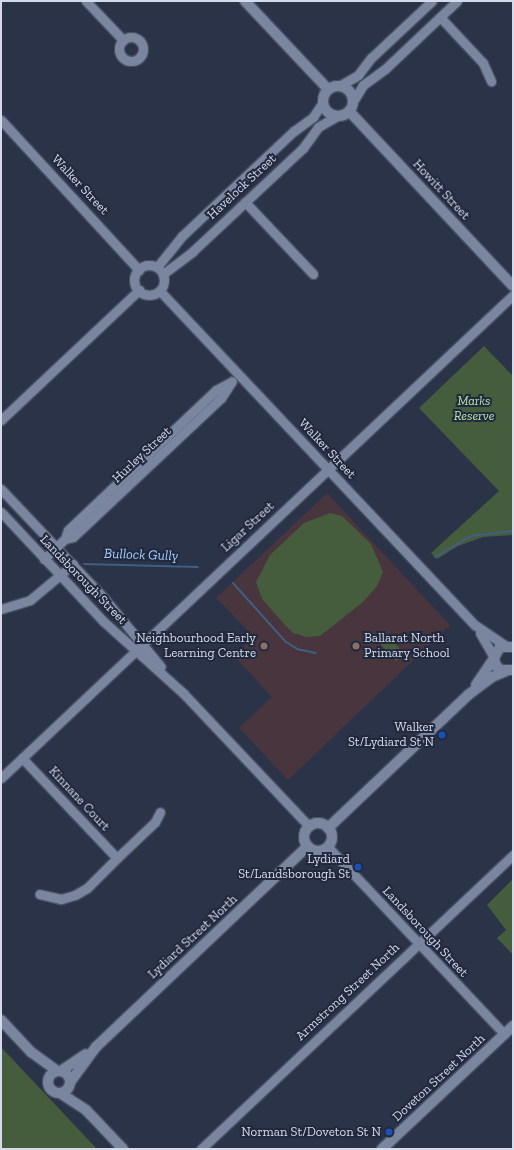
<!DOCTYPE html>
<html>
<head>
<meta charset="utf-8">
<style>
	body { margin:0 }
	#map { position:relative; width:514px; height:1150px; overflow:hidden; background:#2b3349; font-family:"Zilla Slab",serif }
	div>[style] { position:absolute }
	.education>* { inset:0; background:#48353e }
	.green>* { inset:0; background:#455c3d }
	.stream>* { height:2px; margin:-1px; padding:0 1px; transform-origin:1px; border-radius:1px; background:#405f82 }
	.roads { filter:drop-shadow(1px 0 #495163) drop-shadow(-1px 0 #495163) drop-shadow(0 1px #495163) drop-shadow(0 -1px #495163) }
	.street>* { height:9px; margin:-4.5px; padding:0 4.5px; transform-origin:4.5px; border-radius:4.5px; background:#7a859f }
	.street>.ring { margin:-4.5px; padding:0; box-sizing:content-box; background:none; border:9px solid #7a859f; border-radius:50% }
	.secondary>* { height:10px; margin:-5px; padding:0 5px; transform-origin:5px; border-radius:5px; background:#7a859f }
	.secondary>.ring { margin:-5px; padding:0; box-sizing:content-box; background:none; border:10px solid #7a859f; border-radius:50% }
	.dots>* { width:11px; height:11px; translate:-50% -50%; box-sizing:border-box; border:2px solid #21293f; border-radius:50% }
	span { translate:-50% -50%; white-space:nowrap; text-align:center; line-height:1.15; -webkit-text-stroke:4px #21293f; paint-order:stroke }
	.street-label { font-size:13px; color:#d5dbea }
	.park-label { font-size:13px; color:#b7e5a6; font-style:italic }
	.poi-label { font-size:13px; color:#d5dbea }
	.right { translate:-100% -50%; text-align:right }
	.left { translate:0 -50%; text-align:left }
	.water-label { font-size:14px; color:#a7cffe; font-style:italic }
	.frame { position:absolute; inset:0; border:2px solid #d5dbea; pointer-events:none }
</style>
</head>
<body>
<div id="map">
	<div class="education">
		<div style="clip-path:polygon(327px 493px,450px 625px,288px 780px,239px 728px,272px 697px,234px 656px,253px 636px,216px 598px)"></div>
	</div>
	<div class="green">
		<div style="clip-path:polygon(484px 346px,513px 376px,513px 535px,483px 537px,458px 546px,437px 559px,431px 553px,499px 491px,419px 408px)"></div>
		<div style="clip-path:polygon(330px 513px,342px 516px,371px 544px,383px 572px,377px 586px,363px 602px,320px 636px,306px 637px,293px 633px,285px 625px,262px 599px,256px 582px,270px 555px,304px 523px)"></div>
		<div style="clip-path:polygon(389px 637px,404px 653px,396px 661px,381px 645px)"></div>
		<div style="clip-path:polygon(513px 879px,513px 955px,497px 938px,506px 930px,487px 905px)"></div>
		<div style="clip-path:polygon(1px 1047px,97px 1149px,1px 1149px)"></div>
	</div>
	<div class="stream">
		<div style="left:435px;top:557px;width:42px;rotate:-30.3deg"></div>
		<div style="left:471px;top:536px;width:42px;rotate:-6.8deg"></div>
		<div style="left:84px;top:564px;width:114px;rotate:1.5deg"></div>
		<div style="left:233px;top:583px;width:79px;rotate:48.1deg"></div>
		<div style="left:286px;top:642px;width:13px;rotate:32deg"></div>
		<div style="left:297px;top:649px;width:19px;rotate:12deg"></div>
	</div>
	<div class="roads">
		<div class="street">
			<div style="left:86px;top:1px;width:54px;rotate:46.5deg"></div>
			<div style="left:440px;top:17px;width:63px;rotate:46.9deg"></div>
			<div style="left:483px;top:63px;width:20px;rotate:66deg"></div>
			<div class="ring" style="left:119px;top:37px;width:15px;height:15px"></div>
			<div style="left:341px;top:85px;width:20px;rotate:-30deg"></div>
			<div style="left:358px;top:75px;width:21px;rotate:-53deg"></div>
			<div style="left:371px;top:58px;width:83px;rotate:-43.1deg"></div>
			<div style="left:354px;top:100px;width:17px;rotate:-59deg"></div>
			<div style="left:363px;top:85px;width:27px;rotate:-36deg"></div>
			<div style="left:385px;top:69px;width:99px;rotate:-43.4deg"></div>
			<div style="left:1px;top:120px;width:204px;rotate:47.4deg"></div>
			<div style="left:245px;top:202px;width:99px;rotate:46.6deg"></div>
			<div class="ring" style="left:134px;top:265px;width:21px;height:21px"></div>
			<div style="left:157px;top:267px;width:40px;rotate:-51deg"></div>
			<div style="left:182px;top:236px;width:154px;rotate:-43.2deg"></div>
			<div style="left:294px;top:131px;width:24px;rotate:-36deg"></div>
			<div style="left:313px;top:117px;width:18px;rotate:-56deg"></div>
			<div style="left:163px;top:274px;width:38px;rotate:-37deg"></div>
			<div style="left:193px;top:251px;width:151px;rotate:-43.1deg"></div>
			<div style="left:303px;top:148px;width:26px;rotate:-54deg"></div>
			<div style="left:318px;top:127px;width:22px;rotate:-30deg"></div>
			<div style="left:160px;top:291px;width:459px;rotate:46.7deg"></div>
			<div style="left:475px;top:625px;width:37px;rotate:34deg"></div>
			<div style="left:1px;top:420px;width:190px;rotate:-43.3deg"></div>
			<div style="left:1px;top:489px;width:150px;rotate:46.6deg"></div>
			<div style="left:104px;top:598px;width:89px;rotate:50.4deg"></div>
			<div style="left:1px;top:512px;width:149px;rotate:46.9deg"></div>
			<div style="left:103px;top:621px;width:109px;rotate:42deg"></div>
			<div style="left:184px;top:694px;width:182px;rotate:46.6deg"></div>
			<div style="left:65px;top:539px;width:8px;rotate:-14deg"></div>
			<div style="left:73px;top:537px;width:203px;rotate:-43.2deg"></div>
			<div style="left:221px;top:398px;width:20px;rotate:-57deg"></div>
			<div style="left:44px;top:559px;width:29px;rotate:-44deg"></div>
			<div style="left:65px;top:539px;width:9px;rotate:-72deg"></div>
			<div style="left:68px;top:530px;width:204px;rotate:-43.4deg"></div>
			<div style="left:216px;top:390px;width:17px;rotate:-28deg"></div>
			<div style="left:1px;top:609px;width:30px;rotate:-17deg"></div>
			<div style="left:30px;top:600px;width:56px;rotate:-39.9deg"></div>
			<div style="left:480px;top:633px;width:28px;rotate:60deg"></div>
			<div style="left:22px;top:758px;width:138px;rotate:46.5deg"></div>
			<div style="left:117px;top:858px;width:42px;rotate:135deg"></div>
			<div style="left:87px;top:888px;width:14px;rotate:150deg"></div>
			<div style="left:75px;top:895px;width:15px;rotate:164deg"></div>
			<div style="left:61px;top:899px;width:22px;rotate:-167deg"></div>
			<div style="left:1px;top:778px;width:704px;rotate:-43.33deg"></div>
			<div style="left:328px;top:847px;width:257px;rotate:46.7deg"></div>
			<div style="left:117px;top:858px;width:52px;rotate:-43.5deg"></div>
			<div style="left:155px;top:822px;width:11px;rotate:-63deg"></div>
			<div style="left:201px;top:1149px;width:429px;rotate:-43.3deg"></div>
		</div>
		<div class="secondary">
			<div style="left:245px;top:1px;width:121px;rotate:46.7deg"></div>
			<div class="ring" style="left:323px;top:86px;width:20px;height:20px"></div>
			<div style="left:350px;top:112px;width:238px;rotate:46.9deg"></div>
			<div style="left:513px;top:647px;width:13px;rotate:180deg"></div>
			<div style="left:500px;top:647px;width:13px;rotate:119deg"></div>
			<div style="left:494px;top:658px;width:8px;rotate:76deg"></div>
			<div style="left:496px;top:666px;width:6px;rotate:39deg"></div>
			<div style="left:501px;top:670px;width:12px"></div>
			<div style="left:476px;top:685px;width:32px;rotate:-56deg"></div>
			<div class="ring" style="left:304px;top:823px;width:18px;height:18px"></div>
			<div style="left:328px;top:828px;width:193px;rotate:-43.5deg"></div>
			<div style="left:468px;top:695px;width:30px;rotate:-37deg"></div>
			<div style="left:492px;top:677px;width:15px;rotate:-23deg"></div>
			<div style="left:1px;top:1020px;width:44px;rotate:46.8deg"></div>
			<div style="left:31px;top:1052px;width:32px;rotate:36deg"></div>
			<div class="ring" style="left:48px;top:1071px;width:12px;height:12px"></div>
			<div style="left:61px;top:1071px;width:30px;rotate:-34deg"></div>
			<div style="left:71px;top:1081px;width:42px;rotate:-53.7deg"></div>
			<div style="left:96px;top:1047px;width:292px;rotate:-43.5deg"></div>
			<div style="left:60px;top:1093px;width:31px;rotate:33deg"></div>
			<div style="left:86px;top:1110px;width:54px;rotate:46.5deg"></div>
			<div style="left:382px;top:1149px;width:180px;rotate:-43.2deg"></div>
		</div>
	</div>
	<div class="dots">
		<div style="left:264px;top:646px;background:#8d6e63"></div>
		<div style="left:356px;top:646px;background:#8d6e63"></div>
		<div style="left:442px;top:735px;background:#1a4fb4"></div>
		<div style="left:358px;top:867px;background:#1a4fb4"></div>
		<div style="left:389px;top:1132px;background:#1a4fb4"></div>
	</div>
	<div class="street-label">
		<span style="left:80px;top:185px;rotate:47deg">Walker Street</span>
		<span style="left:242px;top:187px;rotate:-43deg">Havelock Street</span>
		<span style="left:441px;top:190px;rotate:47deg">Howitt Street</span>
		<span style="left:327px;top:449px;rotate:47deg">Walker Street</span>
		<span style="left:142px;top:455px;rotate:-43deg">Hurley Street</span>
		<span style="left:248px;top:527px;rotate:-43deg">Ligar Street</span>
		<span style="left:83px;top:580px;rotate:46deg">Landsborough Street</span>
		<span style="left:79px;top:799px;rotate:47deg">Kinnane Court</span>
		<span style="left:425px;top:932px;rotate:47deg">Landsborough Street</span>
		<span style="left:193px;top:937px;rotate:-43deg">Lydiard Street North</span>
		<span style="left:348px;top:992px;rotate:-43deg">Armstrong Street North</span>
		<span style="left:439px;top:1078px;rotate:-43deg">Doveton Street North</span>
	</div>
	<div class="park-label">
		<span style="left:474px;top:409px">Marks<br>Reserve</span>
	</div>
	<div class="poi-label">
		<span class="right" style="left:256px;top:646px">Neighbourhood Early<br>Learning Centre</span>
		<span class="left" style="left:364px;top:646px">Ballarat North<br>Primary School</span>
		<span class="right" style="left:434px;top:735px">Walker<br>St/Lydiard St N</span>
		<span class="right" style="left:350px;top:867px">Lydiard<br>St/Landsborough St</span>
		<span class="right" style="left:381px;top:1132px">Norman St/Doveton St N</span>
	</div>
	<div class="water-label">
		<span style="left:141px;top:555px;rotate:2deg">Bullock Gully</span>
	</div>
	<div class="frame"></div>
</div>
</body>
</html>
